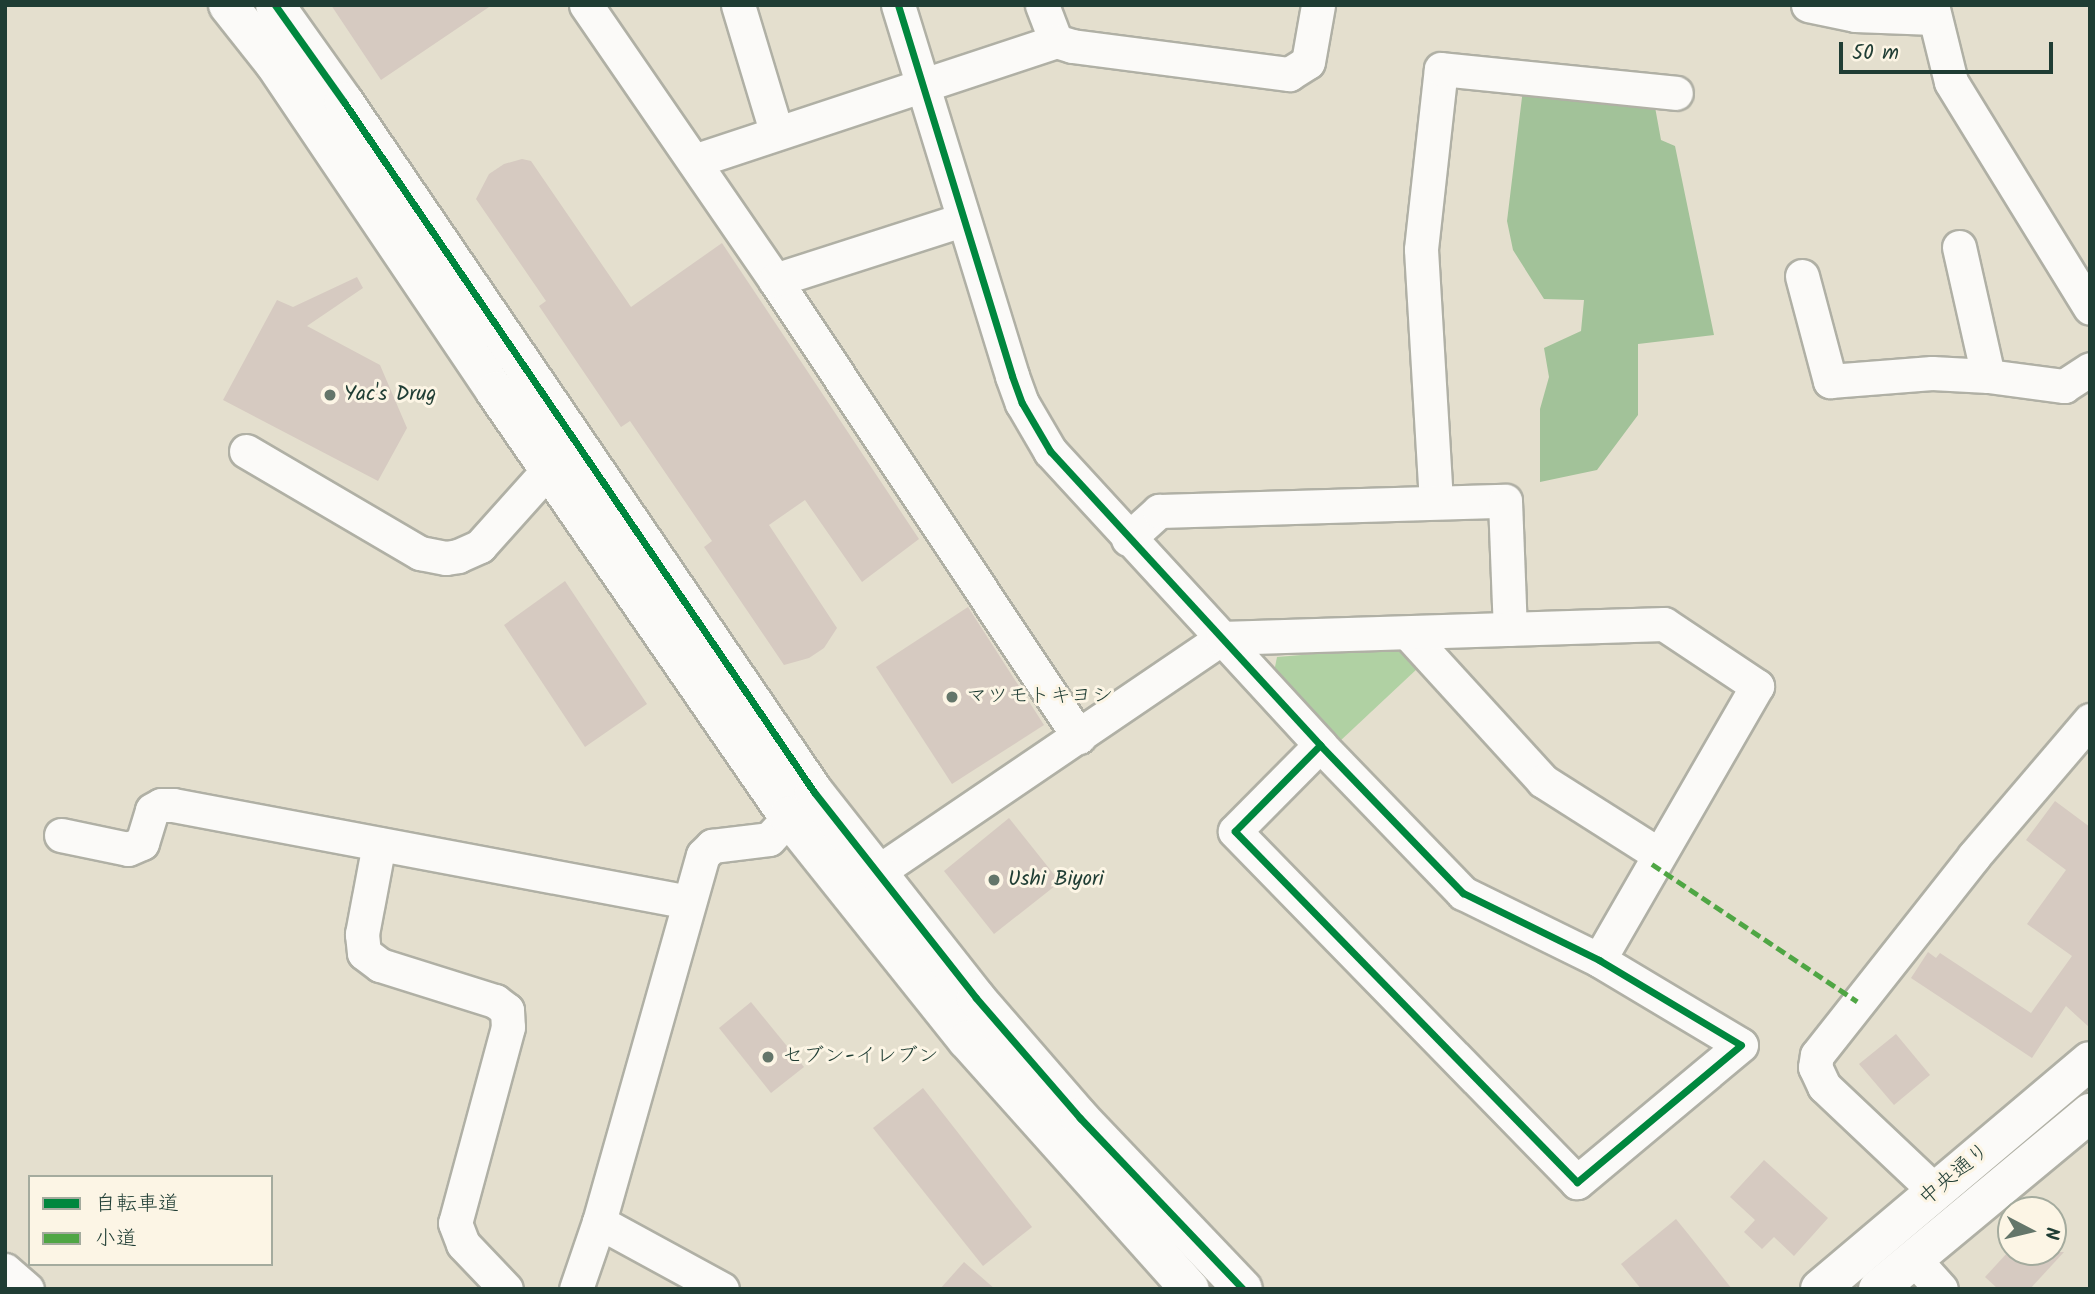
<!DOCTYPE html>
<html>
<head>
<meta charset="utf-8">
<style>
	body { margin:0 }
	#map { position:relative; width:2095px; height:1294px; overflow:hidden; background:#e4dfce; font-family:Kalam,"Klee One",sans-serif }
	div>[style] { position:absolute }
	.green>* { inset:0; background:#b0d1a3 }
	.forest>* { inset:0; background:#a2c299 }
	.building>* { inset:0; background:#d6cac1 }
	.roads { filter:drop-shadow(2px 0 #b0b0a5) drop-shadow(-2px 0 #b0b0a5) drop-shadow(0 2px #b0b0a5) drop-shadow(0 -2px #b0b0a5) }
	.minor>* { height:33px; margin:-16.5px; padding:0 16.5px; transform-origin:16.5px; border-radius:16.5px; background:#fbfaf8 }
	.tertiary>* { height:38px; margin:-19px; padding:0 19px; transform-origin:19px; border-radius:19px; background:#fbfaf8 }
	.quiet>* { height:5px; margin-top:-2.5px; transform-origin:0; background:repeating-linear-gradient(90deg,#4fa644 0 10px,transparent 0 15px) }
	.cycleway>* { height:7px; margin:-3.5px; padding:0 3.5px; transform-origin:3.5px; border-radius:3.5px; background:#00873e }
	.dots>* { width:19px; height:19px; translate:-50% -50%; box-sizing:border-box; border:4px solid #fcf5e5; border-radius:50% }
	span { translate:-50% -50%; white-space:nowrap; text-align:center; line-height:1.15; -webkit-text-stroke:6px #fcf5e5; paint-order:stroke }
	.poi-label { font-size:21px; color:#1f3d34 }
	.left { translate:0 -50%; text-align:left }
	.street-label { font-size:21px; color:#1f3d34 }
	.frame { position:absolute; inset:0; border:7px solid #1f3d34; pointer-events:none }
	.legend { position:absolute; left:28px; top:1175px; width:245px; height:91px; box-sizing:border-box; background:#fcf5e5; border:2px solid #a4ab9e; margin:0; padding:9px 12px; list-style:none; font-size:21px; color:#1f3d34 }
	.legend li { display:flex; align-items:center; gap:14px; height:35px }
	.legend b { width:35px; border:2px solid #a4ab9e }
	.north { position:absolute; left:1997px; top:1196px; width:70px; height:70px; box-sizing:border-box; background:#fcf5e5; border:2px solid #a4ab9e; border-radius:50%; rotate:97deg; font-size:19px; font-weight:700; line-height:28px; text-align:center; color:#1f3d34 }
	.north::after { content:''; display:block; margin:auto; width:24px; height:32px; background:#64766a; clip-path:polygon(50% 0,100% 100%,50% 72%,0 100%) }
	.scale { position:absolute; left:1839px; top:42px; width:214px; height:32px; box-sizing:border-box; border:4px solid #1f3d34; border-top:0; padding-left:9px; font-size:21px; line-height:24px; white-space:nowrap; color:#1f3d34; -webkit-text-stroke:5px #fcf5e5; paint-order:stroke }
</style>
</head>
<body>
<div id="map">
	<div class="green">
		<div style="clip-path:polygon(1399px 647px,1418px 668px,1339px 742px,1274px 672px,1277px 657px)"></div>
	</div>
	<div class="forest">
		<div style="clip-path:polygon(1523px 89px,1655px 107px,1661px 140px,1675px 146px,1714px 335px,1638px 344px,1638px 415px,1597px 470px,1540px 482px,1540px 409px,1549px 377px,1544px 348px,1581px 331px,1584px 300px,1544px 299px,1513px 250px,1507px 221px)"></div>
	</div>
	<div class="building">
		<div style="clip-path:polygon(331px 5px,492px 5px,381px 80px)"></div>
		<div style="clip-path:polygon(522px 159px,531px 161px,631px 307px,722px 243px,919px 539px,862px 582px,805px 500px,769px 525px,837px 628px,824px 648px,809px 658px,784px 665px,704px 547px,712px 541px,630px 421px,621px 427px,539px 306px,546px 301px,476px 199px,489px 174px,504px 164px)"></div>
		<div style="clip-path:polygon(357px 277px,363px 288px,307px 326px,380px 365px,407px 428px,378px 481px,223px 400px,277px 300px,293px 307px)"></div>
		<div style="clip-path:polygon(565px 581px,647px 704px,585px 747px,504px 625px)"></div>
		<div style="clip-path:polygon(968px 607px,1044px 725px,952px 784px,876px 667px)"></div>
		<div style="clip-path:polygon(2055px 801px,2090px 827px,2090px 1028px,2066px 1006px,2032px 1058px,1911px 978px,1928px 952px,1936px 958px,1940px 953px,2031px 1013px,2072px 956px,2027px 924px,2066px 870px,2026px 840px)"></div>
		<div style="clip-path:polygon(1009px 818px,1060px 882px,994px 934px,944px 871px)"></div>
		<div style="clip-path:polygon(751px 1002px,804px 1067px,771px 1093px,719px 1028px)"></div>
		<div style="clip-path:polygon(1896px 1034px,1930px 1075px,1894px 1105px,1859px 1064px)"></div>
		<div style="clip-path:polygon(923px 1088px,1032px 1227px,983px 1266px,873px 1128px)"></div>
		<div style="clip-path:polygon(1764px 1160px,1828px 1218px,1794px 1256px,1774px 1237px,1762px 1249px,1744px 1232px,1755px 1220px,1730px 1197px)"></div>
		<div style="clip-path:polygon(1676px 1219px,1689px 1235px,1732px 1289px,1641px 1289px,1621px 1264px)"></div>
		<div style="clip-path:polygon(2008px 1252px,2064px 1252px,2030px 1289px,1998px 1289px,1985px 1277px)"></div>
		<div style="clip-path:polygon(964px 1262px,995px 1289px,940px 1289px)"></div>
	</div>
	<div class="roads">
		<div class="minor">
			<div style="left:586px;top:5px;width:334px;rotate:55.5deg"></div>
			<div style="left:775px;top:280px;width:549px;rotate:56.37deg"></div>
			<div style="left:738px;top:5px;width:132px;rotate:73.2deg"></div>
			<div style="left:898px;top:5px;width:388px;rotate:72.9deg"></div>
			<div style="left:1012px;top:376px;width:29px;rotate:70deg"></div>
			<div style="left:1022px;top:403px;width:56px;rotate:59.7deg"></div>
			<div style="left:1050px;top:451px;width:399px;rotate:47.4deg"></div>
			<div style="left:1320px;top:745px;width:206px;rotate:46deg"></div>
			<div style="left:1463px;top:893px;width:152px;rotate:26.2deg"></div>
			<div style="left:1599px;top:960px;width:165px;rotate:30.9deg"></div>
			<div style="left:1741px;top:1045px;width:214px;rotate:140.1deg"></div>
			<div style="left:1577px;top:1182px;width:490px;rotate:-134.3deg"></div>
			<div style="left:1235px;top:831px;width:121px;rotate:-45.3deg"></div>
			<div style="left:1042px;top:5px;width:39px;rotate:69deg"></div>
			<div style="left:1808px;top:5px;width:48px;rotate:12deg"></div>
			<div style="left:1855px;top:15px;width:79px;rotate:2.2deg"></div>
			<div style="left:1932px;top:5px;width:79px;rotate:76.1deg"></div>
			<div style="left:1951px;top:82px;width:265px;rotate:58.4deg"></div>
			<div style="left:694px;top:161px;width:381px;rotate:-18.3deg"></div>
			<div style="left:1056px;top:41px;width:17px;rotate:17deg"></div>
			<div style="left:1072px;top:46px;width:219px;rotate:7.4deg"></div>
			<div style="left:1289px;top:74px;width:22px;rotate:-32deg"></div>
			<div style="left:1308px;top:62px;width:58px;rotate:-80deg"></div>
			<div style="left:1959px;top:247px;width:132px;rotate:77.3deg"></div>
			<div style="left:1802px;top:276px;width:109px;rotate:75.1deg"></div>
			<div style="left:1830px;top:381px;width:102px;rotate:-4.5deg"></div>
			<div style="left:1932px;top:373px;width:56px;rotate:3.1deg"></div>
			<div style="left:1988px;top:376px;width:77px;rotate:7.5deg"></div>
			<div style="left:2064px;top:386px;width:31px;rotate:-33deg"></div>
			<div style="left:775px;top:280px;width:196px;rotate:-17.8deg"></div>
			<div style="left:246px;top:451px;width:202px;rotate:30.4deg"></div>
			<div style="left:420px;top:553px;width:26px;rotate:11deg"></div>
			<div style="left:446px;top:558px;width:12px;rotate:-9deg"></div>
			<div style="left:458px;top:556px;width:24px;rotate:-24deg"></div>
			<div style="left:480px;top:546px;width:105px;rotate:-48.1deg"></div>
			<div style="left:1436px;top:502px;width:253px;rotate:-93.4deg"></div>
			<div style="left:1421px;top:249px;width:181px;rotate:-83.7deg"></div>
			<div style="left:1441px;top:69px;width:236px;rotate:5.8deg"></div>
			<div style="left:1128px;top:539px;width:42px;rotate:-42.1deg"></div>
			<div style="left:1159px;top:511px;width:346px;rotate:-1.7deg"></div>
			<div style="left:1505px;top:501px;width:128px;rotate:87.8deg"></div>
			<div style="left:1408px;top:633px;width:200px;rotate:47.6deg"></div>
			<div style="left:1543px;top:781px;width:136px;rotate:32.4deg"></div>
			<div style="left:61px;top:835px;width:68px;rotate:11.8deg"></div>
			<div style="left:128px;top:849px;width:15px;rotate:-23deg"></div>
			<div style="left:142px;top:843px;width:34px;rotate:-73deg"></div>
			<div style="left:152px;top:810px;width:10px;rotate:-29deg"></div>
			<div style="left:161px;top:805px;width:12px"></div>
			<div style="left:173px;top:805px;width:525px;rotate:10.65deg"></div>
			<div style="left:379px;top:844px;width:92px;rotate:100.7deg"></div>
			<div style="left:362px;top:934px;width:19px;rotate:84deg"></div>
			<div style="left:364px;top:953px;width:20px;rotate:37deg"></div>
			<div style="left:380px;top:965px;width:121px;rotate:17.4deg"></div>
			<div style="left:495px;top:1001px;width:15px;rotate:37deg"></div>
			<div style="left:507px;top:1010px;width:17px;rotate:87deg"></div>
			<div style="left:508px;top:1027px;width:203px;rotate:105.1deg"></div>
			<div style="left:455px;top:1223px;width:22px;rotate:69deg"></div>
			<div style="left:463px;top:1244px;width:62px;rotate:46.3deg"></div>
			<div style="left:860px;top:889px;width:23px;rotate:-45deg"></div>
			<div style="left:876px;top:873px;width:418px;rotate:-34.2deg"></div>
			<div style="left:1222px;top:638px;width:442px;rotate:-1.8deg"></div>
			<div style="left:1664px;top:624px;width:112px;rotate:33.7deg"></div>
			<div style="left:1757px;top:686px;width:316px;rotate:120deg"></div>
			<div style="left:1936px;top:1192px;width:154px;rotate:-136.6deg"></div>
			<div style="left:1824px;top:1086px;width:21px;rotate:-115deg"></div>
			<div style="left:1815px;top:1067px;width:12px;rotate:-81deg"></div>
			<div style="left:1817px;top:1055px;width:253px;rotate:-51.7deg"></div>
			<div style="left:1974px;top:856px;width:179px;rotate:-49.5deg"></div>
			<div style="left:599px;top:1222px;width:140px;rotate:28.6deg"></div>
			<div style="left:1914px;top:1259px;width:40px;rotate:48deg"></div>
			<div style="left:5px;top:1270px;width:29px;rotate:41deg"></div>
			<div style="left:576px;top:1289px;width:71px;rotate:-71.1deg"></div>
			<div style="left:599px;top:1222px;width:381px;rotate:-74.2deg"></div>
			<div style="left:703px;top:855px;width:13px;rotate:-45deg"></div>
			<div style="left:712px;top:846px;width:57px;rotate:-7deg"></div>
			<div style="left:769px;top:839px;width:56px;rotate:-47.2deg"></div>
		</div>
		<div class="tertiary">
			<div style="left:228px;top:5px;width:74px;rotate:51.6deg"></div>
			<div style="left:274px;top:63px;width:396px;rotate:56deg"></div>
			<div style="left:495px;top:391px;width:516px;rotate:55.42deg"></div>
			<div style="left:788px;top:816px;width:287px;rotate:51.4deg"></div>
			<div style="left:967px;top:1040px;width:334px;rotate:48.2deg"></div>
			<div style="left:275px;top:5px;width:119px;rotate:54.6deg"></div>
			<div style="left:344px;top:102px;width:835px;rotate:55.74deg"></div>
			<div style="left:814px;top:792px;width:262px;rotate:51.8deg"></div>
			<div style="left:976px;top:998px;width:159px;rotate:49.1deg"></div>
			<div style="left:1080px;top:1118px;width:236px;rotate:46.4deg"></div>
			<div style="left:1820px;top:1289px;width:353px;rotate:-40.2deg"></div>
			<div style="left:1878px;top:1289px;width:276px;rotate:-39.7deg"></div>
		</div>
	</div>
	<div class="quiet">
		<div style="left:1652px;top:864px;width:247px;rotate:33.8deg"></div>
	</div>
	<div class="cycleway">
		<div style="left:275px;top:5px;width:119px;rotate:54.6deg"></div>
		<div style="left:344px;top:102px;width:835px;rotate:55.74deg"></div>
		<div style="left:814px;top:792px;width:262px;rotate:51.8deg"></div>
		<div style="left:976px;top:998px;width:159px;rotate:49.1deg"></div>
		<div style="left:1080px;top:1118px;width:236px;rotate:46.4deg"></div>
		<div style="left:898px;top:5px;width:388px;rotate:72.9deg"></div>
		<div style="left:1012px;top:376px;width:29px;rotate:70deg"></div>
		<div style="left:1022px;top:403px;width:56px;rotate:59.7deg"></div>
		<div style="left:1050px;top:451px;width:399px;rotate:47.4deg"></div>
		<div style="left:1320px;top:745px;width:206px;rotate:46deg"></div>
		<div style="left:1463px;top:893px;width:152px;rotate:26.2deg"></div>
		<div style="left:1599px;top:960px;width:165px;rotate:30.9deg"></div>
		<div style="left:1741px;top:1045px;width:214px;rotate:140.1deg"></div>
		<div style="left:1577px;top:1182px;width:490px;rotate:-134.3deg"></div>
		<div style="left:1235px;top:831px;width:121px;rotate:-45.3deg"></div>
	</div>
	<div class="dots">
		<div style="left:330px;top:395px;background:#64766a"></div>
		<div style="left:952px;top:697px;background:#64766a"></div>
		<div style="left:994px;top:880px;background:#64766a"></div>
		<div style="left:768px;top:1057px;background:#64766a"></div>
	</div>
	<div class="poi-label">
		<span class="left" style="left:344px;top:395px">Yac's Drug</span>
		<span class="left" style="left:966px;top:697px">マツモトキヨシ</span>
		<span class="left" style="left:1008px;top:880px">Ushi Biyori</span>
		<span class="left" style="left:782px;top:1057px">セブン-イレブン</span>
	</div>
	<div class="street-label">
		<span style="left:1955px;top:1175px;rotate:-40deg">中央通り</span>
	</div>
	<div class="frame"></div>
	<ul class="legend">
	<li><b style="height:9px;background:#00873e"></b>自転車道</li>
	<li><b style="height:9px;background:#4fa644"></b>小道</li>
	</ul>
	<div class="north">N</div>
	<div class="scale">50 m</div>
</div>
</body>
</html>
